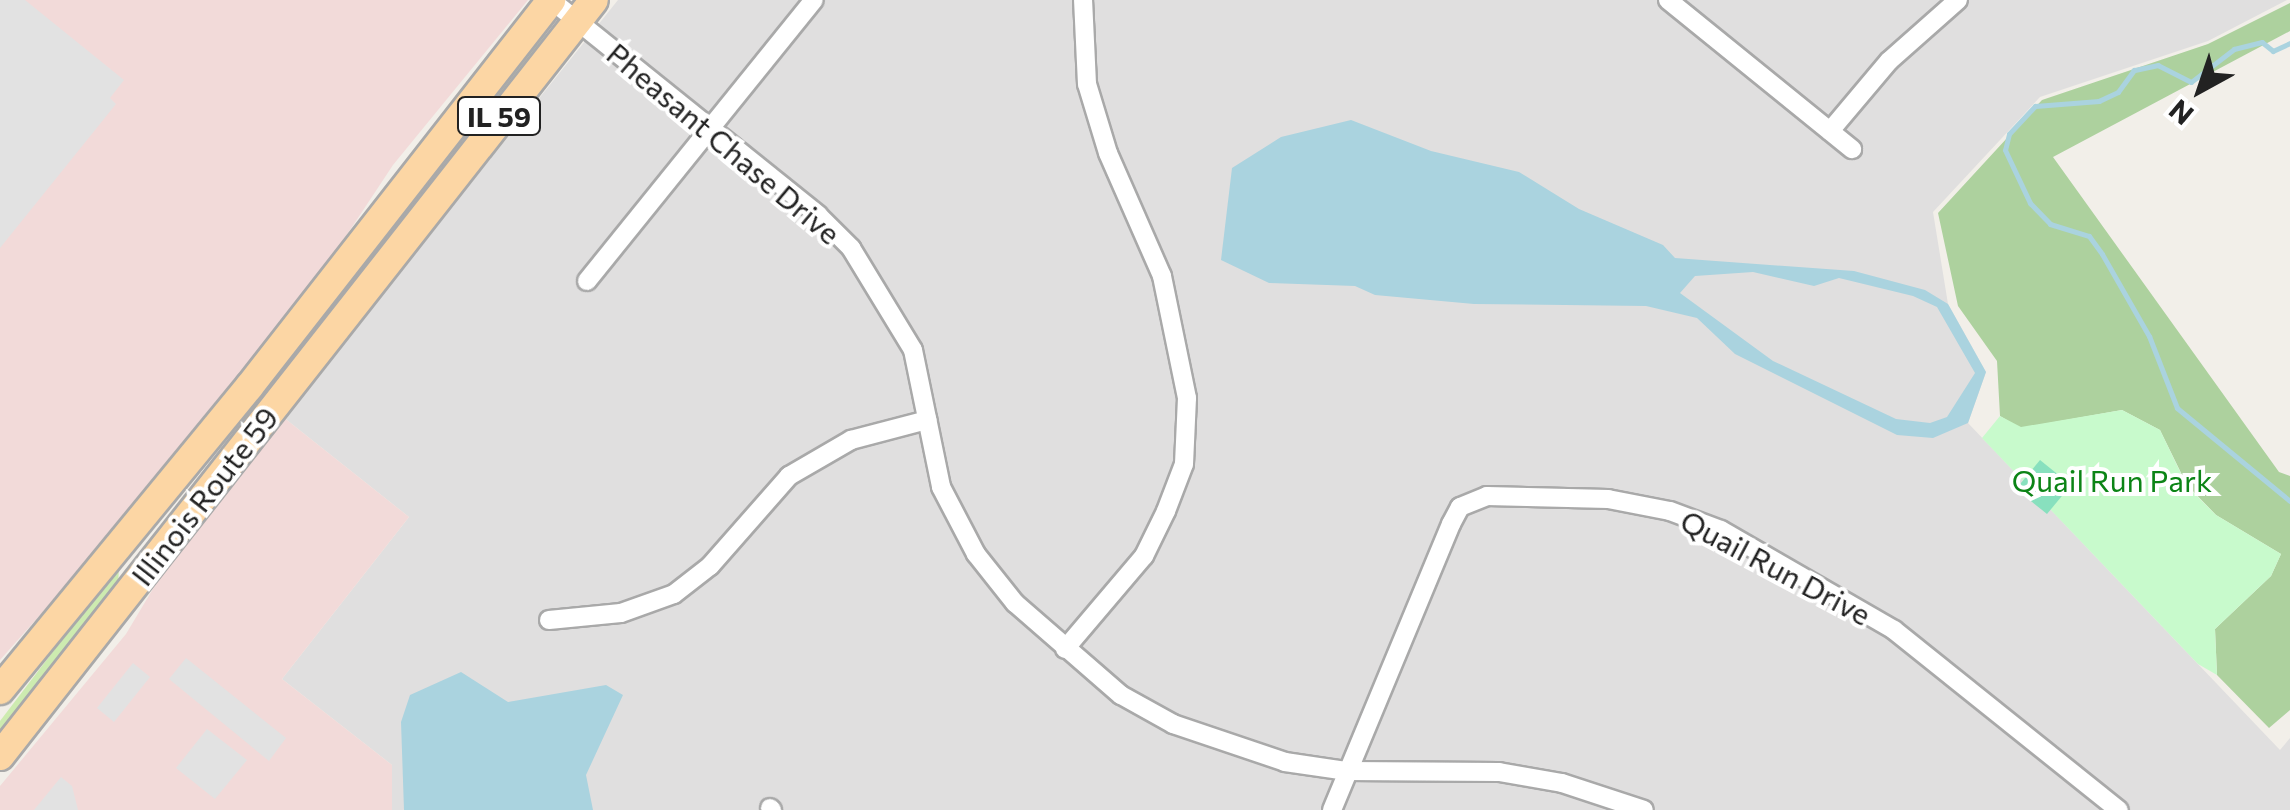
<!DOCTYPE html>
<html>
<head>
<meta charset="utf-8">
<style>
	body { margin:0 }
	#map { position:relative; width:2290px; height:810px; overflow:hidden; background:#f2efe9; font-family:Commissioner,sans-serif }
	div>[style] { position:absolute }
	.residential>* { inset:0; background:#e0dfdf }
	.commercial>* { inset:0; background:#f2dad9 }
	.grass>* { inset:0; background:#cdebb0 }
	.forest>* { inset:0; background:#add19e }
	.park>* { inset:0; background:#c8facc }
	.pitch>* { inset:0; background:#88e0be }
	.parking>* { inset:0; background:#e2e2e2 }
	.water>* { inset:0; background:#aad3df }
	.stream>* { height:5px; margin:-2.5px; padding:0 2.5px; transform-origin:2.5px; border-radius:2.5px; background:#aad3df }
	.roads { filter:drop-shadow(2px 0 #a9a9a9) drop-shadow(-2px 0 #a9a9a9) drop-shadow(0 2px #a9a9a9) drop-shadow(0 -2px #a9a9a9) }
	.minor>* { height:18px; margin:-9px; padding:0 9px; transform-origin:9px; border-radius:9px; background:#fff }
	.primary>* { height:28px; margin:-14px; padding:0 14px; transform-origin:14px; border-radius:14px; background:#fcd6a4 }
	span { translate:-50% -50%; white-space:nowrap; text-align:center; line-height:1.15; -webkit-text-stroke:8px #fff; paint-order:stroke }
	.shield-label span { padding:2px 8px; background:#fff; border:2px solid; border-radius:8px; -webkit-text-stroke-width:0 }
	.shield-label { font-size:28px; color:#222; font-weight:700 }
	.street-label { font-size:30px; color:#222 }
	.park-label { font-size:30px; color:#0c8416 }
	.north { position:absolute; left:2150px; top:40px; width:100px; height:100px; -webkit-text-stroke:8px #fff; paint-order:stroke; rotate:220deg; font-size:28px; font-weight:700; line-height:40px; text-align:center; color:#222 }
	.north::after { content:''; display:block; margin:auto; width:35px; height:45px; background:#222; clip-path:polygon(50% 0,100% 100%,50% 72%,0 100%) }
</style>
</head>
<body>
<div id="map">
	<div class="residential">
		<div style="clip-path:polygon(618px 0,2287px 0,2208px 41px,2040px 97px,1933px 212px,1948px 304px,1986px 372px,1968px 423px,2280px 750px,2290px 738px,2290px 810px,392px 810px,392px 765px,282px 679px,409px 517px,283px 417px)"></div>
	</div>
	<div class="commercial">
		<div style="clip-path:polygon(0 0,528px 0,393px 165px,311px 289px,177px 461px,0 660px)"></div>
		<div style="clip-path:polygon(283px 417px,409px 517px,282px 679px,392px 765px,392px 810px,0 810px,0 786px,126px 634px,172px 557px)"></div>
	</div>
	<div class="grass">
		<div style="clip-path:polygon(544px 32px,550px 37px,477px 127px,416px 190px)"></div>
		<div style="clip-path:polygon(119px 565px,118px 590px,0 738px,0 721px)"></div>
	</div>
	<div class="forest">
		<div style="clip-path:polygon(2290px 3px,2290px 31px,2053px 157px,2279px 472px,2290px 476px,2290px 710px,2269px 728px,2217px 675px,2215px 629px,2271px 576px,2281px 554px,2216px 515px,2187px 485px,2160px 430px,2122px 410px,2020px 428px,2000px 416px,1997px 361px,1958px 306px,1938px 213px,2042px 100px,2208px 44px)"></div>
	</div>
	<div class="park">
		<div style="clip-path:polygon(2122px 410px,2160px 430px,2187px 486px,2216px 515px,2281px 554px,2271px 576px,2215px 629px,2217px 675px,2198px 664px,1982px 438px,2000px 416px,2021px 427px)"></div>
	</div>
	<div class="pitch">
		<div style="clip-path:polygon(2040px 460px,2071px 485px,2047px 514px,2016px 489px)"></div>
	</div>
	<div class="parking">
		<div style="clip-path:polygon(0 0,25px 0,124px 80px,110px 98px,116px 104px,0 248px)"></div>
		<div style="clip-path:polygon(186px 658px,286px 738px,269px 761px,169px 679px)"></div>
		<div style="clip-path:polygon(133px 663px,150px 677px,114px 722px,97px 708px)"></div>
		<div style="clip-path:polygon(207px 729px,247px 760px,215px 799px,176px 768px)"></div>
		<div style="clip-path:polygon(61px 777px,72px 786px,78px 810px,34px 810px)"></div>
	</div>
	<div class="water">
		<div style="clip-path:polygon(evenodd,1351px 120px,1431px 151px,1519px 172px,1579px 209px,1663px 245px,1675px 258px,1854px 271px,1925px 290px,1948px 304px,1986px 372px,1968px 423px,1933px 438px,1897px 435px,1735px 354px,1697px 318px,1646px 306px,1474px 304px,1375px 295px,1355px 286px,1269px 283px,1221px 260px,1232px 168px,1281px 137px,1351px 120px,1753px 272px,1814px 286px,1839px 278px,1913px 296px,1937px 307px,1975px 373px,1947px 417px,1930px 423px,1896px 419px,1773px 361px,1680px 293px,1695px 276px,1753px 272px)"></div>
		<div style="clip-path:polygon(461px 672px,508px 702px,606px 685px,623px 695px,586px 775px,593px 810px,404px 810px,401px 722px,410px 695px)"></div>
	</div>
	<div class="stream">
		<div style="left:2290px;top:43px;width:19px;rotate:155deg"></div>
		<div style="left:2273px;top:51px;width:14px;rotate:-141deg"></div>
		<div style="left:2262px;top:42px;width:29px;rotate:166deg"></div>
		<div style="left:2234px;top:49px;width:54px;rotate:142.5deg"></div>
		<div style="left:2191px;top:82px;width:37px;rotate:-153deg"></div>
		<div style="left:2158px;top:65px;width:25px;rotate:168deg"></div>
		<div style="left:2134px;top:70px;width:27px;rotate:126deg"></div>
		<div style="left:2118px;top:92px;width:21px;rotate:155deg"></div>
		<div style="left:2099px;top:101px;width:64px;rotate:175.5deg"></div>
		<div style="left:2035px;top:106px;width:38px;rotate:133deg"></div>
		<div style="left:2009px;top:134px;width:16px;rotate:104deg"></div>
		<div style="left:2005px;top:150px;width:59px;rotate:64.7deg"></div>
		<div style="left:2030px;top:203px;width:29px;rotate:46deg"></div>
		<div style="left:2050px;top:224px;width:41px;rotate:17.1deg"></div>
		<div style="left:2089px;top:236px;width:22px;rotate:54deg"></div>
		<div style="left:2102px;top:254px;width:95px;rotate:60.2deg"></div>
		<div style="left:2149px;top:336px;width:77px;rotate:68.7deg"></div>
		<div style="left:2177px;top:408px;width:146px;rotate:39.5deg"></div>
	</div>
	<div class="roads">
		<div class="minor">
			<div style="left:551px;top:0;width:343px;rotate:38.8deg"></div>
			<div style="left:818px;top:215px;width:47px;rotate:45deg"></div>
			<div style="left:851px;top:248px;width:119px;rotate:58.7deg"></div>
			<div style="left:913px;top:350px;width:140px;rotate:78.4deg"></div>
			<div style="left:941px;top:487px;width:76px;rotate:62.4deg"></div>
			<div style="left:976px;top:554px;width:63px;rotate:51.5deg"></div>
			<div style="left:1015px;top:603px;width:140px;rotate:41deg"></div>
			<div style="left:1121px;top:695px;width:60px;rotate:29.1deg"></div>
			<div style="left:1173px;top:724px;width:118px;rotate:18.7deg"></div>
			<div style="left:1285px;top:762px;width:63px;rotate:8.3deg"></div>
			<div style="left:1347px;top:771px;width:152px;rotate:0.4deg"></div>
			<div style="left:1499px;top:772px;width:64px;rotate:9.9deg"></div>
			<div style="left:1562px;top:783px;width:86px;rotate:18.2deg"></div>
			<div style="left:1668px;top:0;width:237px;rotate:39deg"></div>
			<div style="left:1830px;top:131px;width:92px;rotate:-49.9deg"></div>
			<div style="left:1889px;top:61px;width:92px;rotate:-41.5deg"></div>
			<div style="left:587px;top:281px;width:361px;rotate:-51.1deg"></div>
			<div style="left:549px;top:620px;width:72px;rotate:-5.6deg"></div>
			<div style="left:621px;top:613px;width:56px;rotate:-19.7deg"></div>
			<div style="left:674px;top:594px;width:46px;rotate:-37.9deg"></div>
			<div style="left:710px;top:566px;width:120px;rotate:-48.7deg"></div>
			<div style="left:789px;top:476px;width:72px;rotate:-30.1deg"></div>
			<div style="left:851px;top:440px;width:79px;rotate:-14.7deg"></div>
			<div style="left:1065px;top:649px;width:122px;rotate:-49.7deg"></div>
			<div style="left:1144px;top:556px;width:50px;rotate:-63.9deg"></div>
			<div style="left:1166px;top:511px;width:50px;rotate:-69deg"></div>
			<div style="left:1184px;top:464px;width:66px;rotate:-87.4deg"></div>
			<div style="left:1187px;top:398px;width:125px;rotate:-101.6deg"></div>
			<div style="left:1162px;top:276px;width:134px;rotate:-113.7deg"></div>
			<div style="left:1108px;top:153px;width:72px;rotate:-106.9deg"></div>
			<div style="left:1087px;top:84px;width:84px;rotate:-92.7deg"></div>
			<div style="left:770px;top:808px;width:3px;rotate:45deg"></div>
			<div style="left:1332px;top:810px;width:310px;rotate:-67.4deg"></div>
			<div style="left:1451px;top:524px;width:19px;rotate:-62deg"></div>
			<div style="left:1460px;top:507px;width:29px;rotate:-22deg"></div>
			<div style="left:1487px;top:496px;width:121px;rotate:1.4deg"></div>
			<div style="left:1608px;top:499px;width:63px;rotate:11deg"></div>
			<div style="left:1670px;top:511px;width:54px;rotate:20.4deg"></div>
			<div style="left:1721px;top:530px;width:200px;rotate:30deg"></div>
			<div style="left:1894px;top:630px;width:288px;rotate:38.7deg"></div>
		</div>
		<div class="primary">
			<div style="left:0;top:690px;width:392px;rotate:-50.6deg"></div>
			<div style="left:249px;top:387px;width:491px;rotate:-52deg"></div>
			<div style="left:0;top:756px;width:961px;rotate:-51.84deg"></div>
		</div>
	</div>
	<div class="shield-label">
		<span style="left:499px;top:116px">IL 59</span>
	</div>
	<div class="street-label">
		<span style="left:724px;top:143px;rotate:40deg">Pheasant Chase Drive</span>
		<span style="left:204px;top:496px;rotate:-52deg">Illinois Route 59</span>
		<span style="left:1776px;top:567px;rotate:28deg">Quail Run Drive</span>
	</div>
	<div class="park-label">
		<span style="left:2112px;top:480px">Quail Run Park</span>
	</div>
	<div class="north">N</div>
</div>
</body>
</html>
